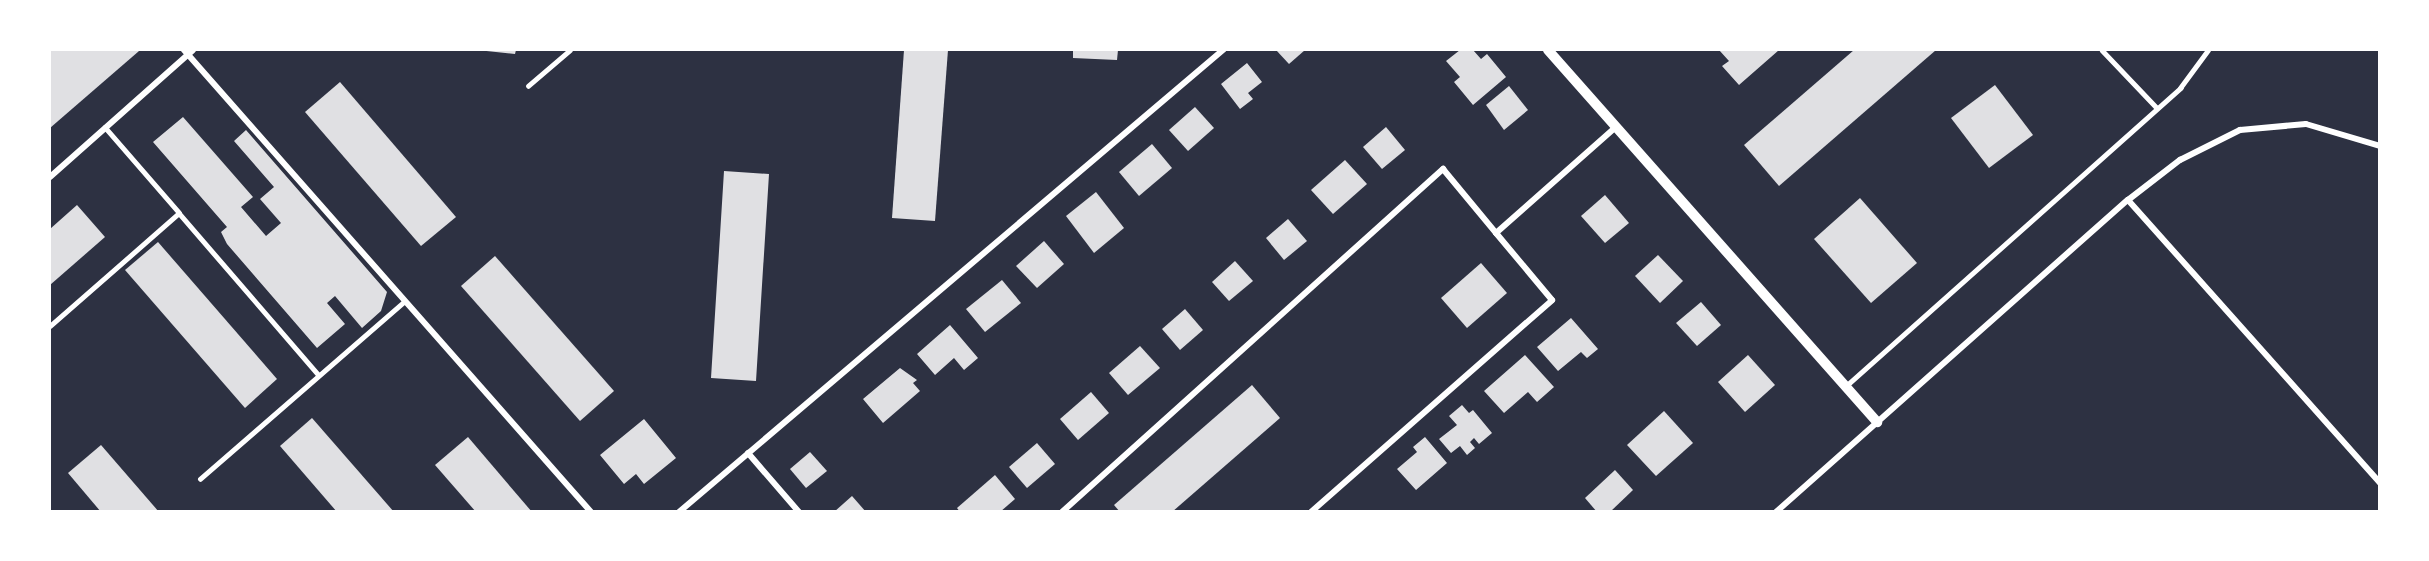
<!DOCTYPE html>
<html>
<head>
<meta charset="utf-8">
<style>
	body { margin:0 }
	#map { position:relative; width:2429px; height:561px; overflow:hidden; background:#2d3142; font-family:"IBM Plex Sans",sans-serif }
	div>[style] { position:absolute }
	.building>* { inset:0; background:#e0e0e3 }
	.service>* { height:4.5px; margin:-2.25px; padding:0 2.25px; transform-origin:2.25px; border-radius:2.25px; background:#fff }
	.minor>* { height:6px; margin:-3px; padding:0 3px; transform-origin:3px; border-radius:3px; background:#fff }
	.tertiary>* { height:10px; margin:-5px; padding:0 5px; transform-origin:5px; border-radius:5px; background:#fff }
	span { translate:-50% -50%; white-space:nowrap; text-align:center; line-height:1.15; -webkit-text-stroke:6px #fff; paint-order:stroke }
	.frame { position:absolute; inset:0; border:51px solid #fff; pointer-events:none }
</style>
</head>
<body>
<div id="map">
	<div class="building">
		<div style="clip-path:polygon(50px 50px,138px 50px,139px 51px,50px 128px)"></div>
		<div style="clip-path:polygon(477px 50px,516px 50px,515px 54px)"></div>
		<div style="clip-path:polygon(904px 50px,948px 50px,935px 221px,892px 218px)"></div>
		<div style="clip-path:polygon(1073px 50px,1118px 50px,1117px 60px,1073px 58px)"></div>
		<div style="clip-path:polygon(1276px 50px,1305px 50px,1289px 64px)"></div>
		<div style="clip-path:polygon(1460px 50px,1473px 50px,1481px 59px,1487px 54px,1506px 77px,1473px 105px,1454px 82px,1460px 77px,1446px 61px)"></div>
		<div style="clip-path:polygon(1719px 50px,1779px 50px,1739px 85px,1722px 66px,1729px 61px)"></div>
		<div style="clip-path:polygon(1854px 50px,1936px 50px,1779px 186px,1744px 145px)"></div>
		<div style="clip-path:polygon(1247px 63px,1262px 82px,1248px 93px,1253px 99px,1240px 109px,1221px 84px)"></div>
		<div style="clip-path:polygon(340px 82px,456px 217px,421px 246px,305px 112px)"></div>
		<div style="clip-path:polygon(1995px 85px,2033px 135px,1989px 168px,1951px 118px)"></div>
		<div style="clip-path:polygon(1509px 86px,1528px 110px,1504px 130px,1486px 105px)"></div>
		<div style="clip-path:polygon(1195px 107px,1214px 128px,1188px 151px,1169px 130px)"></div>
		<div style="clip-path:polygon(183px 117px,253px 197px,241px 207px,266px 236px,281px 223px,260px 199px,274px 187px,234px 141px,246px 130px,387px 292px,381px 311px,362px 328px,335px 296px,327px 303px,345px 324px,317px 348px,227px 244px,221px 232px,227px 227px,153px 142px)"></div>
		<div style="clip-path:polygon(1386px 127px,1405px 150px,1382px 169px,1363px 147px)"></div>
		<div style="clip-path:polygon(1152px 144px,1172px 168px,1139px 196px,1119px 172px)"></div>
		<div style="clip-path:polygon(1345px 160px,1367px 184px,1333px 214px,1311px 190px)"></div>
		<div style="clip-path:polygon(724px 171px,769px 174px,756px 381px,711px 378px)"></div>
		<div style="clip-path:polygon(1096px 192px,1124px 228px,1094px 253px,1066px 216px)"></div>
		<div style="clip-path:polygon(1605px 195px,1629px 223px,1605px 243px,1581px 216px)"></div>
		<div style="clip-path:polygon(1860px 198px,1917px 263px,1871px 303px,1814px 239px)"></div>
		<div style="clip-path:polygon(77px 205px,105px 237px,50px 285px,50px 229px)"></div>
		<div style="clip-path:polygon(1288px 219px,1307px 241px,1284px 260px,1266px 238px)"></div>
		<div style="clip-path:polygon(1044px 241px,1064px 264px,1037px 288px,1016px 266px)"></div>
		<div style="clip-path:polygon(158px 242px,277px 379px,245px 408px,125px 270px)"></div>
		<div style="clip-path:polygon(1658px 255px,1683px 281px,1660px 303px,1635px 276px)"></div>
		<div style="clip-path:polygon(495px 256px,614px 391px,580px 421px,461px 286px)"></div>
		<div style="clip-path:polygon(1235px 261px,1253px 281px,1229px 301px,1212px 282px)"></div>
		<div style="clip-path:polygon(1481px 263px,1507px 293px,1467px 328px,1441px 298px)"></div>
		<div style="clip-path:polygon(1002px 280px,1021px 303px,985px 332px,966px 309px)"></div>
		<div style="clip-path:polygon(1701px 302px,1721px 325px,1697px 346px,1676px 323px)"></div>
		<div style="clip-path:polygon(1185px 309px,1203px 330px,1180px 350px,1162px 329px)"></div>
		<div style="clip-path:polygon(1571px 318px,1598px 349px,1587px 358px,1581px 352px,1558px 371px,1537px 347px)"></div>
		<div style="clip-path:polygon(950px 325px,978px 358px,964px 370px,954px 358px,935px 375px,917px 354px)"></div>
		<div style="clip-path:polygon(1140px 346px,1160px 368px,1128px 395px,1109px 373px)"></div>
		<div style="clip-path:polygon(1525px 355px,1554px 387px,1537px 402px,1528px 392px,1504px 413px,1484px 391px)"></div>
		<div style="clip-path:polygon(1748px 355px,1775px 385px,1745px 412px,1718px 382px)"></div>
		<div style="clip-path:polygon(900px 368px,917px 380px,913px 383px,920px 391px,883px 423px,863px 399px)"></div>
		<div style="clip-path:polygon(1252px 385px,1280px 418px,1172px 512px,1120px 512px,1114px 505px)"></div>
		<div style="clip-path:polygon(1091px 392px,1109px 413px,1078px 440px,1060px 419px)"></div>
		<div style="clip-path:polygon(1462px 405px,1469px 413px,1473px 410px,1492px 433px,1479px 444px,1474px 438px,1470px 442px,1475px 448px,1467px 455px,1460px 446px,1451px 453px,1439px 439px,1457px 425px,1449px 416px)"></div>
		<div style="clip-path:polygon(1664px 411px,1693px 443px,1656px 476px,1627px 445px)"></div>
		<div style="clip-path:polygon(312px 418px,394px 512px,337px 512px,280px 446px)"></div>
		<div style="clip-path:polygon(644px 419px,676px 458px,644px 484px,636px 474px,624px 484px,600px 455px)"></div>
		<div style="clip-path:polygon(468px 437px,532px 512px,476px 512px,435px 465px)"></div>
		<div style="clip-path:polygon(1425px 437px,1447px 463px,1416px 490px,1397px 469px,1417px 452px,1413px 447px)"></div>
		<div style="clip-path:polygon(1037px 443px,1055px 464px,1027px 488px,1009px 467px)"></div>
		<div style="clip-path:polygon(101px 445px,159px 512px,101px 512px,68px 473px)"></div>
		<div style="clip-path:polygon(810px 452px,827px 471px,806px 488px,790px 469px)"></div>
		<div style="clip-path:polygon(1615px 470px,1633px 490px,1610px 512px,1597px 512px,1585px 498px)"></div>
		<div style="clip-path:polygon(995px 475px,1015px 499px,1000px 512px,960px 512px,957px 508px)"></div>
		<div style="clip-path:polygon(852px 496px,866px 512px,834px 512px)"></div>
	</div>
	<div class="service">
		<div style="left:2102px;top:50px;width:80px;rotate:46.5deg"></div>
		<div style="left:528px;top:86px;width:55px;rotate:-40.6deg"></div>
		<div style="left:179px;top:213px;width:214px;rotate:49.2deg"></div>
		<div style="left:50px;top:326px;width:171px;rotate:-41.2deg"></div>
		<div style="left:179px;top:213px;width:113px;rotate:-131deg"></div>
		<div style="left:1846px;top:386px;width:448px;rotate:-41.7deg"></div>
		<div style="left:2180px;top:88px;width:47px;rotate:-53.6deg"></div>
		<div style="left:200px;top:479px;width:271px;rotate:-41deg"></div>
	</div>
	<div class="minor">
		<div style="left:184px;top:50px;width:616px;rotate:48.62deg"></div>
		<div style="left:50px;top:177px;width:191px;rotate:-41.6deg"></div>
		<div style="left:2128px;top:200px;width:379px;rotate:48.3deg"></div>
		<div style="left:748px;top:453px;width:78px;rotate:49.2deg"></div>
		<div style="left:679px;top:512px;width:714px;rotate:-40.34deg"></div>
		<div style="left:1062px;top:512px;width:513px;rotate:-42deg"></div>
		<div style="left:1443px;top:169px;width:83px;rotate:50.4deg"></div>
		<div style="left:1311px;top:512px;width:321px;rotate:-41.3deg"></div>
		<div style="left:1552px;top:300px;width:87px;rotate:-129.9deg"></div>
		<div style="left:1496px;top:233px;width:160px;rotate:-41.5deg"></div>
		<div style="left:1776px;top:512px;width:470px;rotate:-41.6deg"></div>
		<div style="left:2128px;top:200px;width:66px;rotate:-37.6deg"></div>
		<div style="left:2180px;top:160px;width:67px;rotate:-26.6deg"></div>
		<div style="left:2240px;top:130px;width:66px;rotate:-5.2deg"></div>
		<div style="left:2306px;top:124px;width:77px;rotate:16.6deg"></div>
	</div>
	<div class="tertiary">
		<div style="left:1548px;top:50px;width:497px;rotate:48.5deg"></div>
	</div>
	<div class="frame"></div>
</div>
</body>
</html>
